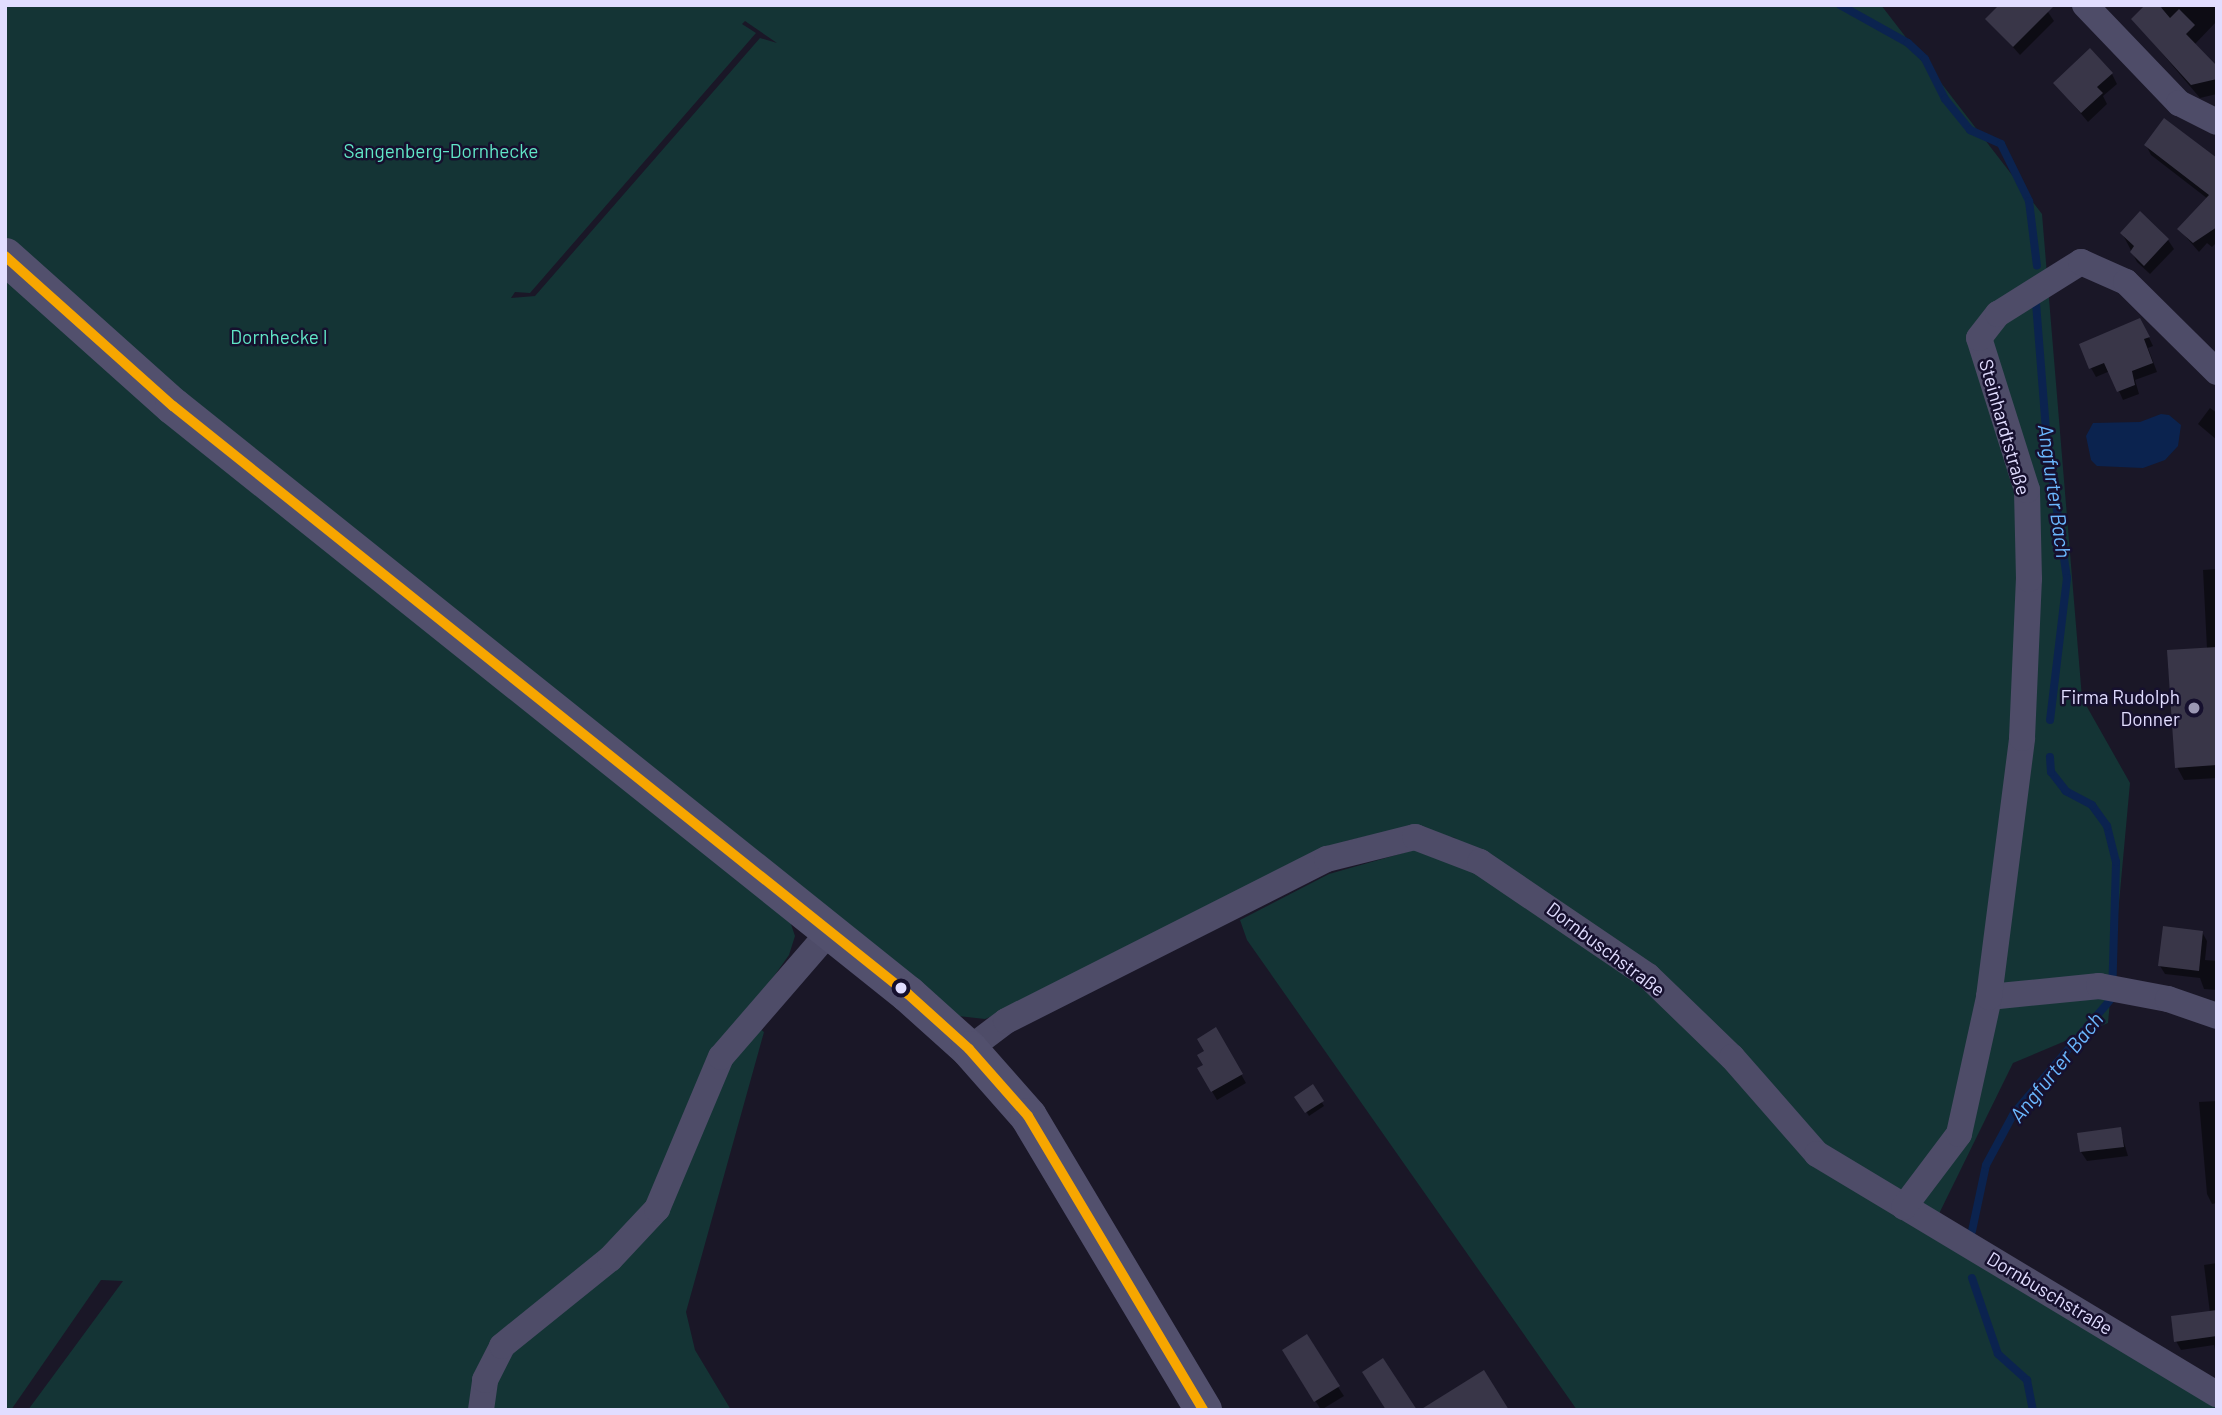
<!DOCTYPE html>
<html>
<head>
<meta charset="utf-8">
<style>
	body { margin:0 }
	#map { position:relative; width:2222px; height:1415px; overflow:hidden; background:#1a1727; font-family:Barlow,sans-serif }
	div>[style] { position:absolute }
	.green>* { inset:0; background:#143435 }
	.water>* { inset:0; background:#0b234f }
	.shadow>* { inset:0; background:#0007 }
	.stream>* { height:8px; margin:-4px; padding:0 4px; transform-origin:4px; border-radius:4px; background:#0b234f }
	.building>* { inset:0; background:#393648 }
	.street>* { height:26px; margin:-13px; padding:0 13px; transform-origin:13px; border-radius:13px; background:#4e4c68 }
	.secondary>* { height:37px; margin:-18.5px; padding:0 18.5px; transform-origin:18.5px; border-radius:18.5px; background:#52506d }
	.bus-1>* { height:10px; margin:-5px; padding:0 5px; transform-origin:5px; border-radius:5px; background:#f7a600 }
	.dots>* { width:19px; height:19px; translate:-50% -50%; box-sizing:border-box; border:4px solid #16102e; border-radius:50% }
	span { translate:-50% -50%; white-space:nowrap; text-align:center; line-height:1.15; -webkit-text-stroke:5px #16102e; paint-order:stroke }
	.park-label { font-size:19px; color:#61e7c7 }
	.street-label { font-size:19px; color:#e1ddff }
	.poi-label { font-size:19px; color:#e1ddff }
	.right { translate:-100% -50%; text-align:right }
	.water-label { font-size:21px; color:#6bb8ff; font-style:italic }
	.frame { position:absolute; inset:0; border:7px solid #e1ddff; pointer-events:none }
</style>
</head>
<body>
<div id="map">
	<div class="green">
		<div style="clip-path:polygon(evenodd,5px 5px,1881px 5px,2042px 214px,2082px 698px,2130px 783px,2108px 1023px,2013px 1063px,1931px 1230px,2217px 1403px,2217px 1410px,1577px 1410px,1247px 940px,1240px 920px,1329px 874px,1456px 838px,1394px 830px,1346px 841px,1009px 1009px,985px 1019px,958px 1016px,179px 394px,5px 238px,5px 5px,745px 21px,777px 43px,760px 38px,535px 296px,511px 298px,515px 292px,530px 293px,756px 33px,742px 24px,745px 21px)"></div>
		<div style="clip-path:polygon(5px 273px,790px 921px,795px 936px,789px 955px,745px 1017px,764px 1032px,686px 1312px,695px 1350px,731px 1410px,28px 1410px,123px 1281px,101px 1280px,11px 1410px,5px 1410px)"></div>
	</div>
	<div class="water">
		<div style="clip-path:polygon(2161px 414px,2169px 415px,2181px 425px,2178px 446px,2165px 460px,2143px 468px,2097px 466px,2091px 460px,2086px 436px,2093px 423px,2140px 422px)"></div>
	</div>
	<div class="shadow">
		<div style="clip-path:polygon(2165px 5px,2217px 5px,2217px 21px,2194px 45px,2217px 69px,2217px 94px,2200px 98px,2133px 19px,2155px 14px)"></div>
		<div style="clip-path:polygon(2048px 12px,2054px 21px,2020px 55px,1988px 19px)"></div>
		<div style="clip-path:polygon(2112px 74px,2117px 84px,2103px 96px,2107px 104px,2088px 122px,2055px 83px)"></div>
		<div style="clip-path:polygon(2146px 145px,2217px 161px,2217px 242px,2212px 247px,2207px 243px,2199px 252px,2179px 229px,2208px 199px,2151px 155px)"></div>
		<div style="clip-path:polygon(2122px 233px,2168px 240px,2174px 249px,2150px 274px,2137px 262px)"></div>
		<div style="clip-path:polygon(2145px 329px,2153px 346px,2148px 348px,2157px 372px,2135px 380px,2139px 394px,2123px 400px,2110px 371px,2096px 377px,2091px 368px)"></div>
		<div style="clip-path:polygon(2210px 408px,2217px 413px,2217px 440px,2198px 424px)"></div>
		<div style="clip-path:polygon(2217px 569px,2217px 778px,2184px 780px,2177px 767px,2207px 649px,2203px 570px)"></div>
		<div style="clip-path:polygon(2202px 932px,2207px 941px,2205px 960px,2217px 961px,2217px 990px,2204px 989px,2200px 978px,2165px 974px,2160px 966px)"></div>
		<div style="clip-path:polygon(1216px 1030px,1246px 1083px,1217px 1100px,1199px 1069px,1205px 1065px)"></div>
		<div style="clip-path:polygon(1312px 1087px,1324px 1106px,1309px 1116px,1297px 1097px)"></div>
		<div style="clip-path:polygon(2217px 1101px,2217px 1203px,2212px 1204px,2207px 1194px,2199px 1102px)"></div>
		<div style="clip-path:polygon(2120px 1129px,2128px 1156px,2087px 1161px,2081px 1152px)"></div>
		<div style="clip-path:polygon(2217px 1263px,2217px 1359px,2214px 1345px,2181px 1350px,2176px 1341px,2210px 1313px,2204px 1265px)"></div>
		<div style="clip-path:polygon(1284px 1350px,1338px 1387px,1344px 1396px,1321px 1410px)"></div>
	</div>
	<div class="stream">
		<div style="left:1840px;top:5px;width:78px;rotate:29.2deg"></div>
		<div style="left:1908px;top:43px;width:23px;rotate:43deg"></div>
		<div style="left:1925px;top:59px;width:45px;rotate:63.4deg"></div>
		<div style="left:1945px;top:99px;width:40px;rotate:51deg"></div>
		<div style="left:1970px;top:130px;width:34px;rotate:24deg"></div>
		<div style="left:2001px;top:144px;width:64px;rotate:63.8deg"></div>
		<div style="left:2029px;top:201px;width:65px;rotate:83deg"></div>
		<div style="left:2036px;top:303px;width:140px;rotate:85.5deg"></div>
		<div style="left:2047px;top:443px;width:136px;rotate:81.6deg"></div>
		<div style="left:2067px;top:578px;width:143px;rotate:96.8deg"></div>
		<div style="left:1972px;top:1231px;width:67px;rotate:-78deg"></div>
		<div style="left:1986px;top:1165px;width:59px;rotate:-61.7deg"></div>
		<div style="left:2014px;top:1113px;width:151px;rotate:-49.6deg"></div>
		<div style="left:2112px;top:998px;width:136px;rotate:-88.3deg"></div>
		<div style="left:2116px;top:862px;width:37px;rotate:-104deg"></div>
		<div style="left:2107px;top:826px;width:26px;rotate:-126deg"></div>
		<div style="left:2092px;top:805px;width:30px;rotate:-152deg"></div>
		<div style="left:2066px;top:791px;width:24px;rotate:-128deg"></div>
		<div style="left:2051px;top:772px;width:15px;rotate:-94deg"></div>
		<div style="left:1972px;top:1278px;width:80px;rotate:71.1deg"></div>
		<div style="left:1998px;top:1354px;width:39px;rotate:42deg"></div>
		<div style="left:2027px;top:1380px;width:31px;rotate:79deg"></div>
	</div>
	<div class="building">
		<div style="clip-path:polygon(1999px 5px,2055px 5px,2013px 47px,1985px 19px)"></div>
		<div style="clip-path:polygon(2145px 5px,2159px 5px,2170px 18px,2179px 9px,2195px 25px,2186px 34px,2217px 66px,2217px 79px,2191px 85px,2131px 19px)"></div>
		<div style="clip-path:polygon(2090px 48px,2113px 73px,2097px 87px,2103px 93px,2081px 113px,2053px 83px)"></div>
		<div style="clip-path:polygon(2164px 118px,2217px 158px,2217px 227px,2193px 243px,2177px 229px,2209px 195px,2144px 145px)"></div>
		<div style="clip-path:polygon(2140px 211px,2169px 239px,2144px 266px,2130px 252px,2134px 246px,2120px 233px)"></div>
		<div style="clip-path:polygon(2140px 318px,2150px 337px,2144px 339px,2153px 363px,2132px 371px,2135px 385px,2117px 392px,2104px 363px,2089px 369px,2079px 344px)"></div>
		<div style="clip-path:polygon(2217px 647px,2217px 765px,2175px 768px,2167px 650px)"></div>
		<div style="clip-path:polygon(2163px 926px,2203px 931px,2199px 971px,2158px 966px)"></div>
		<div style="clip-path:polygon(1216px 1027px,1243px 1074px,1211px 1092px,1197px 1068px,1203px 1065px,1197px 1055px,1204px 1051px,1197px 1039px)"></div>
		<div style="clip-path:polygon(1313px 1084px,1324px 1101px,1305px 1113px,1294px 1097px)"></div>
		<div style="clip-path:polygon(2121px 1127px,2124px 1147px,2080px 1152px,2077px 1133px)"></div>
		<div style="clip-path:polygon(2217px 1310px,2217px 1336px,2174px 1342px,2171px 1316px)"></div>
		<div style="clip-path:polygon(1307px 1334px,1340px 1386px,1314px 1402px,1282px 1350px)"></div>
		<div style="clip-path:polygon(1383px 1358px,1417px 1410px,1386px 1410px,1362px 1372px)"></div>
		<div style="clip-path:polygon(1484px 1370px,1509px 1410px,1420px 1410px)"></div>
	</div>
	<div class="street">
		<div style="left:2085px;top:5px;width:136px;rotate:46.2deg"></div>
		<div style="left:2179px;top:103px;width:42px;rotate:26.6deg"></div>
		<div style="left:1989px;top:997px;width:111px;rotate:-5.7deg"></div>
		<div style="left:2099px;top:986px;width:70px;rotate:10.7deg"></div>
		<div style="left:2168px;top:999px;width:52px;rotate:19.1deg"></div>
		<div style="left:969px;top:1049px;width:46px;rotate:-37.1deg"></div>
		<div style="left:1006px;top:1021px;width:360px;rotate:-26.8deg"></div>
		<div style="left:1327px;top:859px;width:91px;rotate:-14deg"></div>
		<div style="left:1415px;top:837px;width:70px;rotate:21deg"></div>
		<div style="left:1480px;top:862px;width:203px;rotate:34.2deg"></div>
		<div style="left:1648px;top:976px;width:117px;rotate:44deg"></div>
		<div style="left:1732px;top:1057px;width:129px;rotate:48.8deg"></div>
		<div style="left:1817px;top:1154px;width:466px;rotate:31deg"></div>
		<div style="left:1904px;top:1207px;width:91px;rotate:-53deg"></div>
		<div style="left:1959px;top:1134px;width:140px;rotate:-77.6deg"></div>
		<div style="left:1989px;top:997px;width:261px;rotate:-82.7deg"></div>
		<div style="left:2022px;top:738px;width:159px;rotate:-87.5deg"></div>
		<div style="left:2029px;top:579px;width:89px;rotate:-91.3deg"></div>
		<div style="left:2027px;top:490px;width:159px;rotate:-107.5deg"></div>
		<div style="left:1979px;top:338px;width:31px;rotate:-52deg"></div>
		<div style="left:1998px;top:314px;width:98px;rotate:-32.1deg"></div>
		<div style="left:2081px;top:262px;width:49px;rotate:24deg"></div>
		<div style="left:2126px;top:282px;width:128px;rotate:44.7deg"></div>
		<div style="left:481px;top:1410px;width:30px;rotate:-82deg"></div>
		<div style="left:485px;top:1380px;width:38px;rotate:-63deg"></div>
		<div style="left:502px;top:1346px;width:139px;rotate:-38.9deg"></div>
		<div style="left:610px;top:1259px;width:69px;rotate:-46.8deg"></div>
		<div style="left:657px;top:1209px;width:165px;rotate:-67.2deg"></div>
		<div style="left:721px;top:1057px;width:167px;rotate:-49.1deg"></div>
	</div>
	<div class="secondary">
		<div style="left:5px;top:256px;width:225px;rotate:41.8deg"></div>
		<div style="left:173px;top:406px;width:941px;rotate:38.66deg"></div>
		<div style="left:908px;top:994px;width:82px;rotate:42deg"></div>
		<div style="left:969px;top:1049px;width:89px;rotate:48.6deg"></div>
		<div style="left:1028px;top:1116px;width:342px;rotate:59.2deg"></div>
	</div>
	<div class="bus-1">
		<div style="left:5px;top:256px;width:225px;rotate:41.8deg"></div>
		<div style="left:173px;top:406px;width:941px;rotate:38.66deg"></div>
		<div style="left:908px;top:994px;width:82px;rotate:42deg"></div>
		<div style="left:969px;top:1049px;width:89px;rotate:48.6deg"></div>
		<div style="left:1028px;top:1116px;width:342px;rotate:59.2deg"></div>
	</div>
	<div class="dots">
		<div style="left:2194px;top:708px;background:#9b98b3"></div>
		<div style="left:901px;top:988px;background:#e1ddff"></div>
	</div>
	<div class="park-label">
		<span style="left:441px;top:151px">Sangenberg-Dornhecke</span>
		<span style="left:279px;top:337px">Dornhecke I</span>
	</div>
	<div class="street-label">
		<span style="left:2005px;top:427px;rotate:74deg">Steinhardtstraße</span>
		<span style="left:1606px;top:949px;rotate:37deg">Dornbuschstraße</span>
		<span style="left:2050px;top:1293px;rotate:31deg">Dornbuschstraße</span>
	</div>
	<div class="poi-label">
		<span class="right" style="left:2180px;top:708px">Firma Rudolph<br>Donner</span>
	</div>
	<div class="water-label">
		<span style="left:2055px;top:491px;rotate:82deg">Angfurter Bach</span>
		<span style="left:2056px;top:1067px;rotate:-51deg">Angfurter Bach</span>
	</div>
	<div class="frame"></div>
</div>
</body>
</html>
